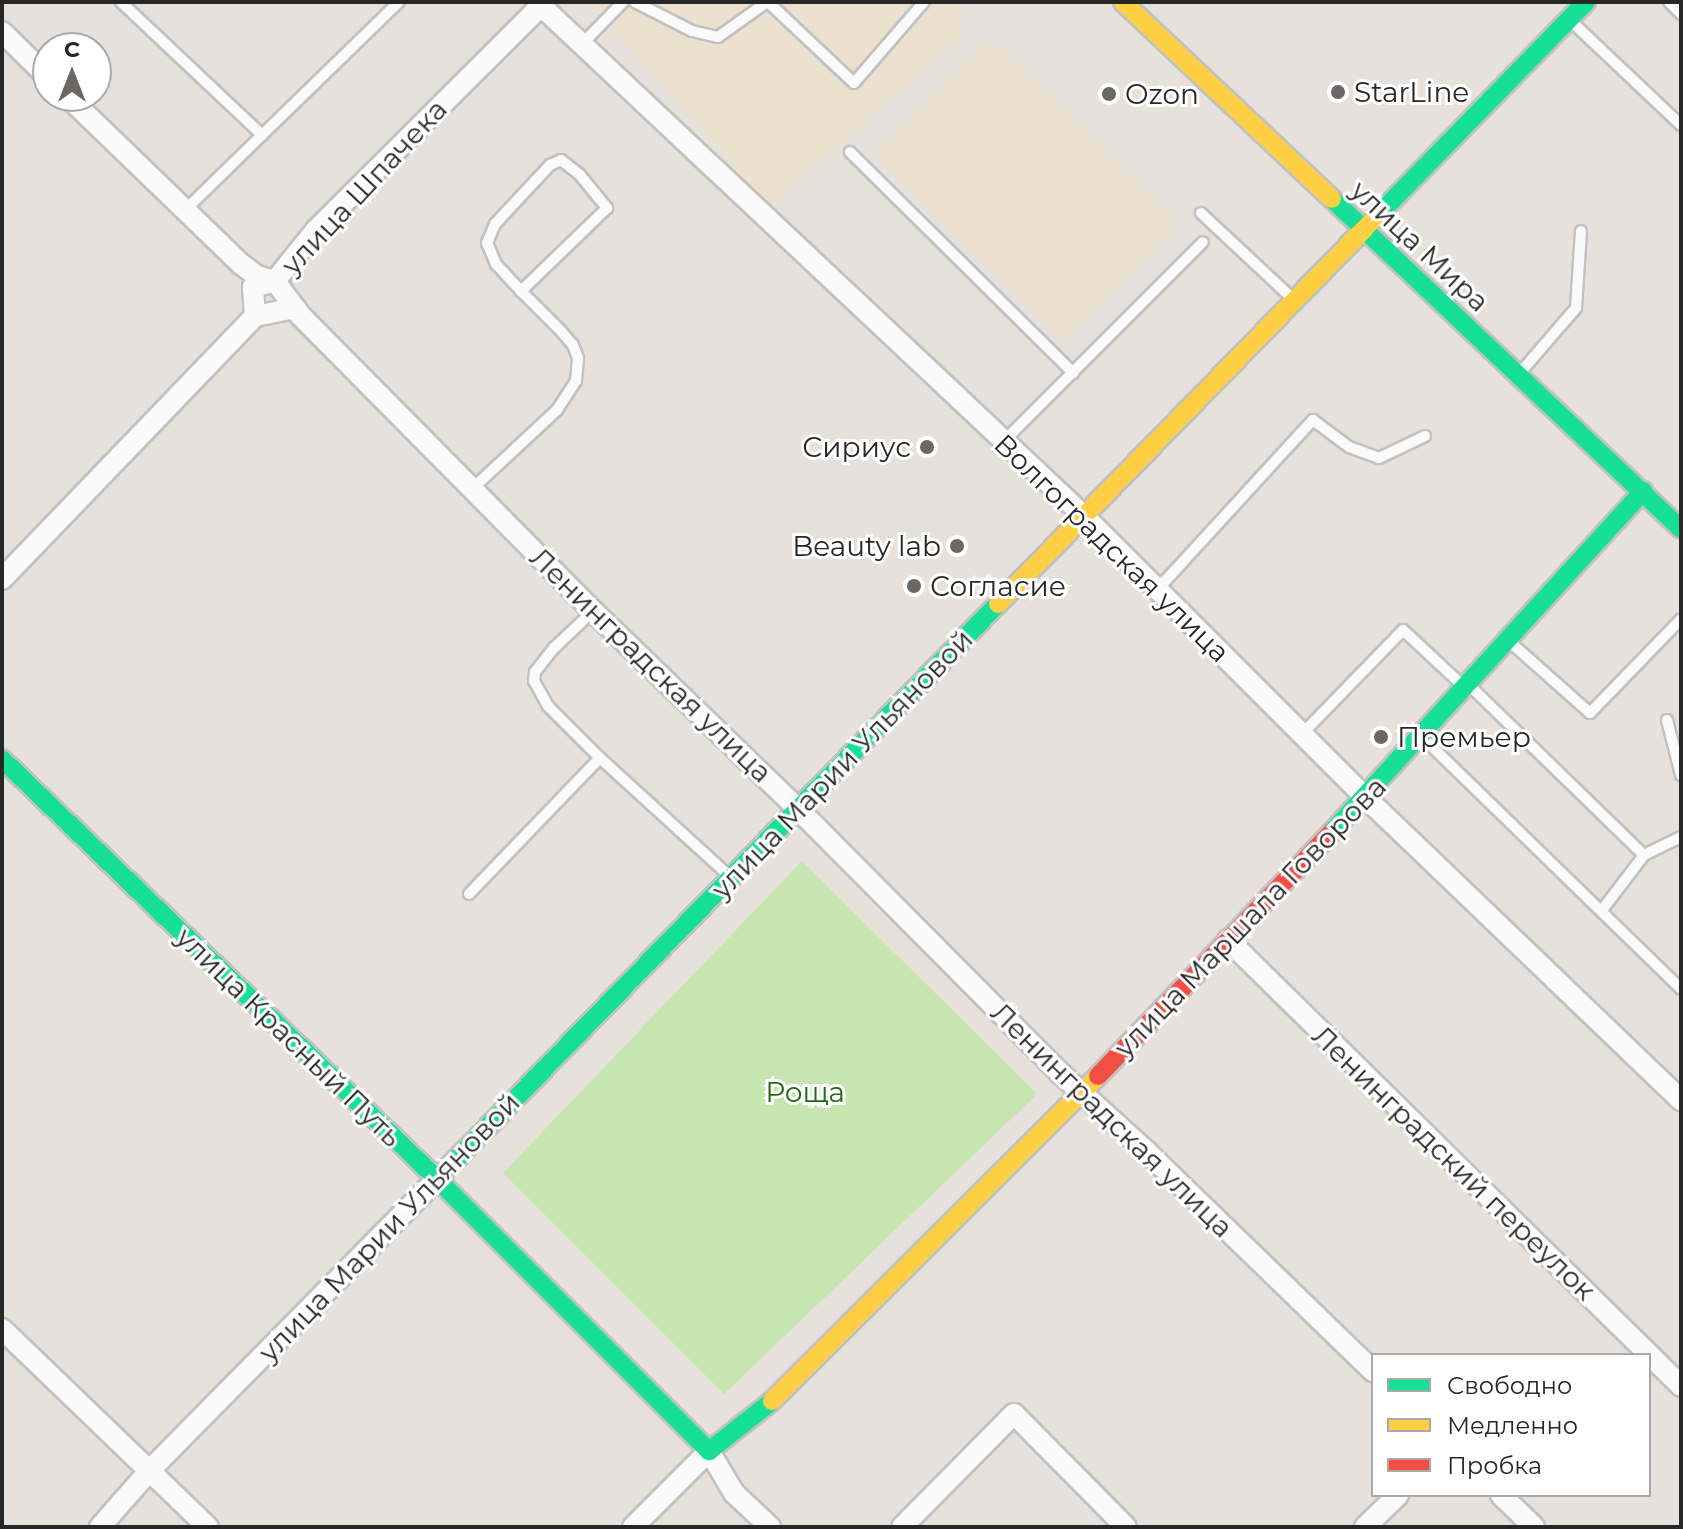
<!DOCTYPE html>
<html>
<head>
<meta charset="utf-8">
<style>
	body { margin:0 }
	#map { position:relative; width:1683px; height:1529px; overflow:hidden; background:#e6e1db; font-family:Montserrat,sans-serif }
	div>[style] { position:absolute }
	.education>* { inset:0; background:#ece1ce }
	.green>* { inset:0; background:#c6e5b0 }
	.roads { filter:drop-shadow(2px 0 #c2c1c2) drop-shadow(-2px 0 #c2c1c2) drop-shadow(0 2px #c2c1c2) drop-shadow(0 -2px #c2c1c2) }
	.lane>* { height:10px; margin:-5px; padding:0 5px; transform-origin:5px; border-radius:5px; background:#fbfafa }
	.street>* { height:20px; margin:-10px; padding:0 10px; transform-origin:10px; border-radius:10px; background:#fbfafa }
	.fast>* { height:18px; margin:-9px; padding:0 9px; transform-origin:9px; border-radius:9px; background:#16e098 }
	.slow>* { height:18px; margin:-9px; padding:0 9px; transform-origin:9px; border-radius:9px; background:#ffcf43 }
	.jam>* { height:18px; margin:-9px; padding:0 9px; transform-origin:9px; border-radius:9px; background:#f24e42 }
	.dots>* { width:22px; height:22px; translate:-50% -50%; box-sizing:border-box; border:4px solid #fff; border-radius:50% }
	span { translate:-50% -50%; white-space:nowrap; text-align:center; line-height:1.15; -webkit-text-stroke:6px #fff; paint-order:stroke }
	.poi-label { font-size:28px; color:#272727 }
	.left { translate:0 -50%; text-align:left }
	.right { translate:-100% -50%; text-align:right }
	.street-label { font-size:28px; color:#272727 }
	.park-label { font-size:28px; color:#246812 }
	.frame { position:absolute; inset:0; border:4px solid #272727; pointer-events:none }
	.legend { position:absolute; left:1371px; top:1353px; width:280px; height:144px; box-sizing:border-box; background:#fff; border:2px solid #a9a9a9; margin:0; padding:10px 14px; list-style:none; font-size:24px; color:#272727 }
	.legend li { display:flex; align-items:center; gap:16px; height:40px }
	.legend b { width:40px; border:2px solid #a9a9a9 }
	.north { position:absolute; left:32px; top:32px; width:80px; height:80px; box-sizing:border-box; background:#fff; border:2px solid #a9a9a9; border-radius:50%; rotate:0deg; font-size:22px; font-weight:700; line-height:32px; text-align:center; color:#272727 }
	.north::after { content:''; display:block; margin:auto; width:28px; height:36px; background:#6a6866; clip-path:polygon(50% 0,100% 100%,50% 72%,0 100%) }
</style>
</head>
<body>
<div id="map">
	<div class="education">
		<div style="clip-path:polygon(589px 2px,961px 2px,959px 39px,769px 205px)"></div>
		<div style="clip-path:polygon(991px 40px,1179px 224px,1064px 341px,875px 157px)"></div>
	</div>
	<div class="green">
		<div style="clip-path:polygon(802px 861px,1037px 1094px,724px 1394px,503px 1173px)"></div>
	</div>
	<div class="roads">
		<div class="lane">
			<div style="left:121px;top:2px;width:194px;rotate:43.3deg"></div>
			<div style="left:262px;top:135px;width:109px;rotate:135.7deg"></div>
			<div style="left:635px;top:2px;width:64px;rotate:27deg"></div>
			<div style="left:692px;top:31px;width:27px;rotate:13deg"></div>
			<div style="left:718px;top:37px;width:60px;rotate:-35.5deg"></div>
			<div style="left:768px;top:2px;width:118px;rotate:43.3deg"></div>
			<div style="left:854px;top:83px;width:107px;rotate:-49.2deg"></div>
			<div style="left:1669px;top:2px;width:17px;rotate:45deg"></div>
			<div style="left:1572px;top:22px;width:150px;rotate:43.4deg"></div>
			<div style="left:582px;top:44px;width:59px;rotate:-45.7deg"></div>
			<div style="left:262px;top:135px;width:191px;rotate:-44.2deg"></div>
			<div style="left:850px;top:152px;width:314px;rotate:44.7deg"></div>
			<div style="left:1201px;top:213px;width:126px;rotate:43.1deg"></div>
			<div style="left:1519px;top:374px;width:87px;rotate:-49.2deg"></div>
			<div style="left:1576px;top:308px;width:77px;rotate:-86.3deg"></div>
			<div style="left:1004px;top:441px;width:281px;rotate:-45deg"></div>
			<div style="left:473px;top:488px;width:115px;rotate:-42.9deg"></div>
			<div style="left:557px;top:410px;width:35px;rotate:-57deg"></div>
			<div style="left:576px;top:381px;width:23px;rotate:-85deg"></div>
			<div style="left:578px;top:358px;width:14px;rotate:-111deg"></div>
			<div style="left:573px;top:345px;width:18px;rotate:-131deg"></div>
			<div style="left:561px;top:331px;width:57px;rotate:-135deg"></div>
			<div style="left:521px;top:291px;width:37px;rotate:-133deg"></div>
			<div style="left:496px;top:264px;width:23px;rotate:-113deg"></div>
			<div style="left:487px;top:243px;width:21px;rotate:-67deg"></div>
			<div style="left:495px;top:224px;width:81px;rotate:-47deg"></div>
			<div style="left:550px;top:165px;width:12px;rotate:-24deg"></div>
			<div style="left:561px;top:160px;width:24px;rotate:38deg"></div>
			<div style="left:580px;top:175px;width:43px;rotate:50.7deg"></div>
			<div style="left:607px;top:208px;width:120px;rotate:136deg"></div>
			<div style="left:1157px;top:590px;width:231px;rotate:-47.5deg"></div>
			<div style="left:1313px;top:420px;width:45px;rotate:36.9deg"></div>
			<div style="left:1349px;top:447px;width:32px;rotate:20deg"></div>
			<div style="left:1379px;top:458px;width:51px;rotate:-25.6deg"></div>
			<div style="left:1510px;top:642px;width:107px;rotate:41.6deg"></div>
			<div style="left:1590px;top:713px;width:131px;rotate:-45.9deg"></div>
			<div style="left:1469px;top:685px;width:244px;rotate:44.2deg"></div>
			<div style="left:1667px;top:720px;width:57px;rotate:75.7deg"></div>
			<div style="left:1302px;top:734px;width:145px;rotate:-45.8deg"></div>
			<div style="left:1403px;top:630px;width:81px;rotate:43deg"></div>
			<div style="left:1423px;top:738px;width:360px;rotate:44.2deg"></div>
			<div style="left:600px;top:758px;width:173px;rotate:42.4deg"></div>
			<div style="left:469px;top:894px;width:189px;rotate:-46.1deg"></div>
			<div style="left:600px;top:758px;width:74px;rotate:-135deg"></div>
			<div style="left:548px;top:706px;width:29px;rotate:-119deg"></div>
			<div style="left:534px;top:681px;width:9px;rotate:-84deg"></div>
			<div style="left:535px;top:672px;width:31px;rotate:-52deg"></div>
			<div style="left:554px;top:648px;width:54px;rotate:-43.5deg"></div>
			<div style="left:1602px;top:910px;width:69px;rotate:-52.6deg"></div>
			<div style="left:1644px;top:855px;width:41px;rotate:-25.9deg"></div>
		</div>
		<div class="street">
			<div style="left:537px;top:2px;width:752px;rotate:43.22deg"></div>
			<div style="left:1085px;top:517px;width:396px;rotate:45deg"></div>
			<div style="left:1365px;top:797px;width:438px;rotate:43.8deg"></div>
			<div style="left:2px;top:32px;width:64px;rotate:44.4deg"></div>
			<div style="left:67px;top:96px;width:242px;rotate:44deg"></div>
			<div style="left:241px;top:264px;width:20px;rotate:37deg"></div>
			<div style="left:257px;top:276px;width:19px;rotate:16deg"></div>
			<div style="left:275px;top:281px;width:42px;rotate:53.7deg"></div>
			<div style="left:300px;top:315px;width:416px;rotate:45.3deg"></div>
			<div style="left:593px;top:611px;width:285px;rotate:44deg"></div>
			<div style="left:798px;top:809px;width:372px;rotate:45.2deg"></div>
			<div style="left:1060px;top:1073px;width:118px;rotate:42.2deg"></div>
			<div style="left:1147px;top:1152px;width:315px;rotate:44.1deg"></div>
			<div style="left:255px;top:316px;width:41px;rotate:-11.3deg"></div>
			<div style="left:2px;top:579px;width:365px;rotate:-46.1deg"></div>
			<div style="left:255px;top:316px;width:29px;rotate:-94deg"></div>
			<div style="left:253px;top:287px;width:23px;rotate:-15deg"></div>
			<div style="left:275px;top:281px;width:65px;rotate:-51.2deg"></div>
			<div style="left:316px;top:230px;width:323px;rotate:-44.9deg"></div>
			<div style="left:1228px;top:940px;width:636px;rotate:44.55deg"></div>
			<div style="left:2px;top:1329px;width:286px;rotate:43.9deg"></div>
			<div style="left:1501px;top:1495px;width:46px;rotate:44.1deg"></div>
			<div style="left:100px;top:1527px;width:76px;rotate:-48.7deg"></div>
			<div style="left:150px;top:1470px;width:409px;rotate:-45.4deg"></div>
			<div style="left:633px;top:1527px;width:107px;rotate:-45deg"></div>
			<div style="left:709px;top:1451px;width:49px;rotate:59.2deg"></div>
			<div style="left:734px;top:1493px;width:50px;rotate:43.4deg"></div>
			<div style="left:902px;top:1527px;width:159px;rotate:-45.3deg"></div>
			<div style="left:1014px;top:1414px;width:159px;rotate:45.3deg"></div>
			<div style="left:1365px;top:1527px;width:46px;rotate:-44.1deg"></div>
		</div>
		<div class="fast">
			<div style="left:1332px;top:199px;width:480px;rotate:43.4deg"></div>
			<div style="left:1380px;top:213px;width:295px;rotate:-45.7deg"></div>
			<div style="left:2px;top:759px;width:605px;rotate:43.99deg"></div>
			<div style="left:437px;top:1179px;width:385px;rotate:45deg"></div>
			<div style="left:709px;top:1451px;width:80px;rotate:-38.4deg"></div>
			<div style="left:1331px;top:833px;width:463px;rotate:-47.6deg"></div>
			<div style="left:437px;top:1179px;width:803px;rotate:-45.71deg"></div>
		</div>
		<div class="slow">
			<div style="left:1123px;top:2px;width:287px;rotate:43.3deg"></div>
			<div style="left:998px;top:604px;width:547px;rotate:-45.67deg"></div>
			<div style="left:772px;top:1401px;width:460px;rotate:-44.9deg"></div>
		</div>
		<div class="jam">
			<div style="left:1098px;top:1076px;width:337px;rotate:-46.2deg"></div>
		</div>
	</div>
	<div class="dots">
		<div style="left:1338px;top:92px;background:#6a6866"></div>
		<div style="left:1109px;top:94px;background:#6a6866"></div>
		<div style="left:927px;top:447px;background:#6a6866"></div>
		<div style="left:957px;top:546px;background:#6a6866"></div>
		<div style="left:914px;top:586px;background:#6a6866"></div>
		<div style="left:1381px;top:737px;background:#6a6866"></div>
	</div>
	<div class="poi-label">
		<span class="left" style="left:1354px;top:92px">StarLine</span>
		<span class="left" style="left:1125px;top:94px">Ozon</span>
		<span class="right" style="left:911px;top:447px">Сириус</span>
		<span class="right" style="left:941px;top:546px">Beauty lab</span>
		<span class="left" style="left:930px;top:586px">Согласие</span>
		<span class="left" style="left:1397px;top:737px">Премьер</span>
	</div>
	<div class="street-label">
		<span style="left:364px;top:187px;rotate:-47deg">улица Шпачека</span>
		<span style="left:1420px;top:246px;rotate:43deg">улица Мира</span>
		<span style="left:1112px;top:548px;rotate:44deg">Волгоградская улица</span>
		<span style="left:651px;top:665px;rotate:44deg">Ленинградская улица</span>
		<span style="left:842px;top:764px;rotate:-46deg">улица Марии Ульяновой</span>
		<span style="left:1250px;top:917px;rotate:-46deg">улица Маршала Говорова</span>
		<span style="left:289px;top:1037px;rotate:44deg">улица Красный Путь</span>
		<span style="left:1112px;top:1120px;rotate:44deg">Ленинградская улица</span>
		<span style="left:1454px;top:1163px;rotate:44deg">Ленинградский переулок</span>
		<span style="left:389px;top:1227px;rotate:-46deg">улица Марии Ульяновой</span>
	</div>
	<div class="park-label">
		<span style="left:805px;top:1092px">Роща</span>
	</div>
	<div class="frame"></div>
	<ul class="legend">
	<li><b style="height:10px;background:#16e098"></b>Свободно</li>
	<li><b style="height:10px;background:#ffcf43"></b>Медленно</li>
	<li><b style="height:10px;background:#f24e42"></b>Пробка</li>
	</ul>
	<div class="north">С</div>
</div>
</body>
</html>
